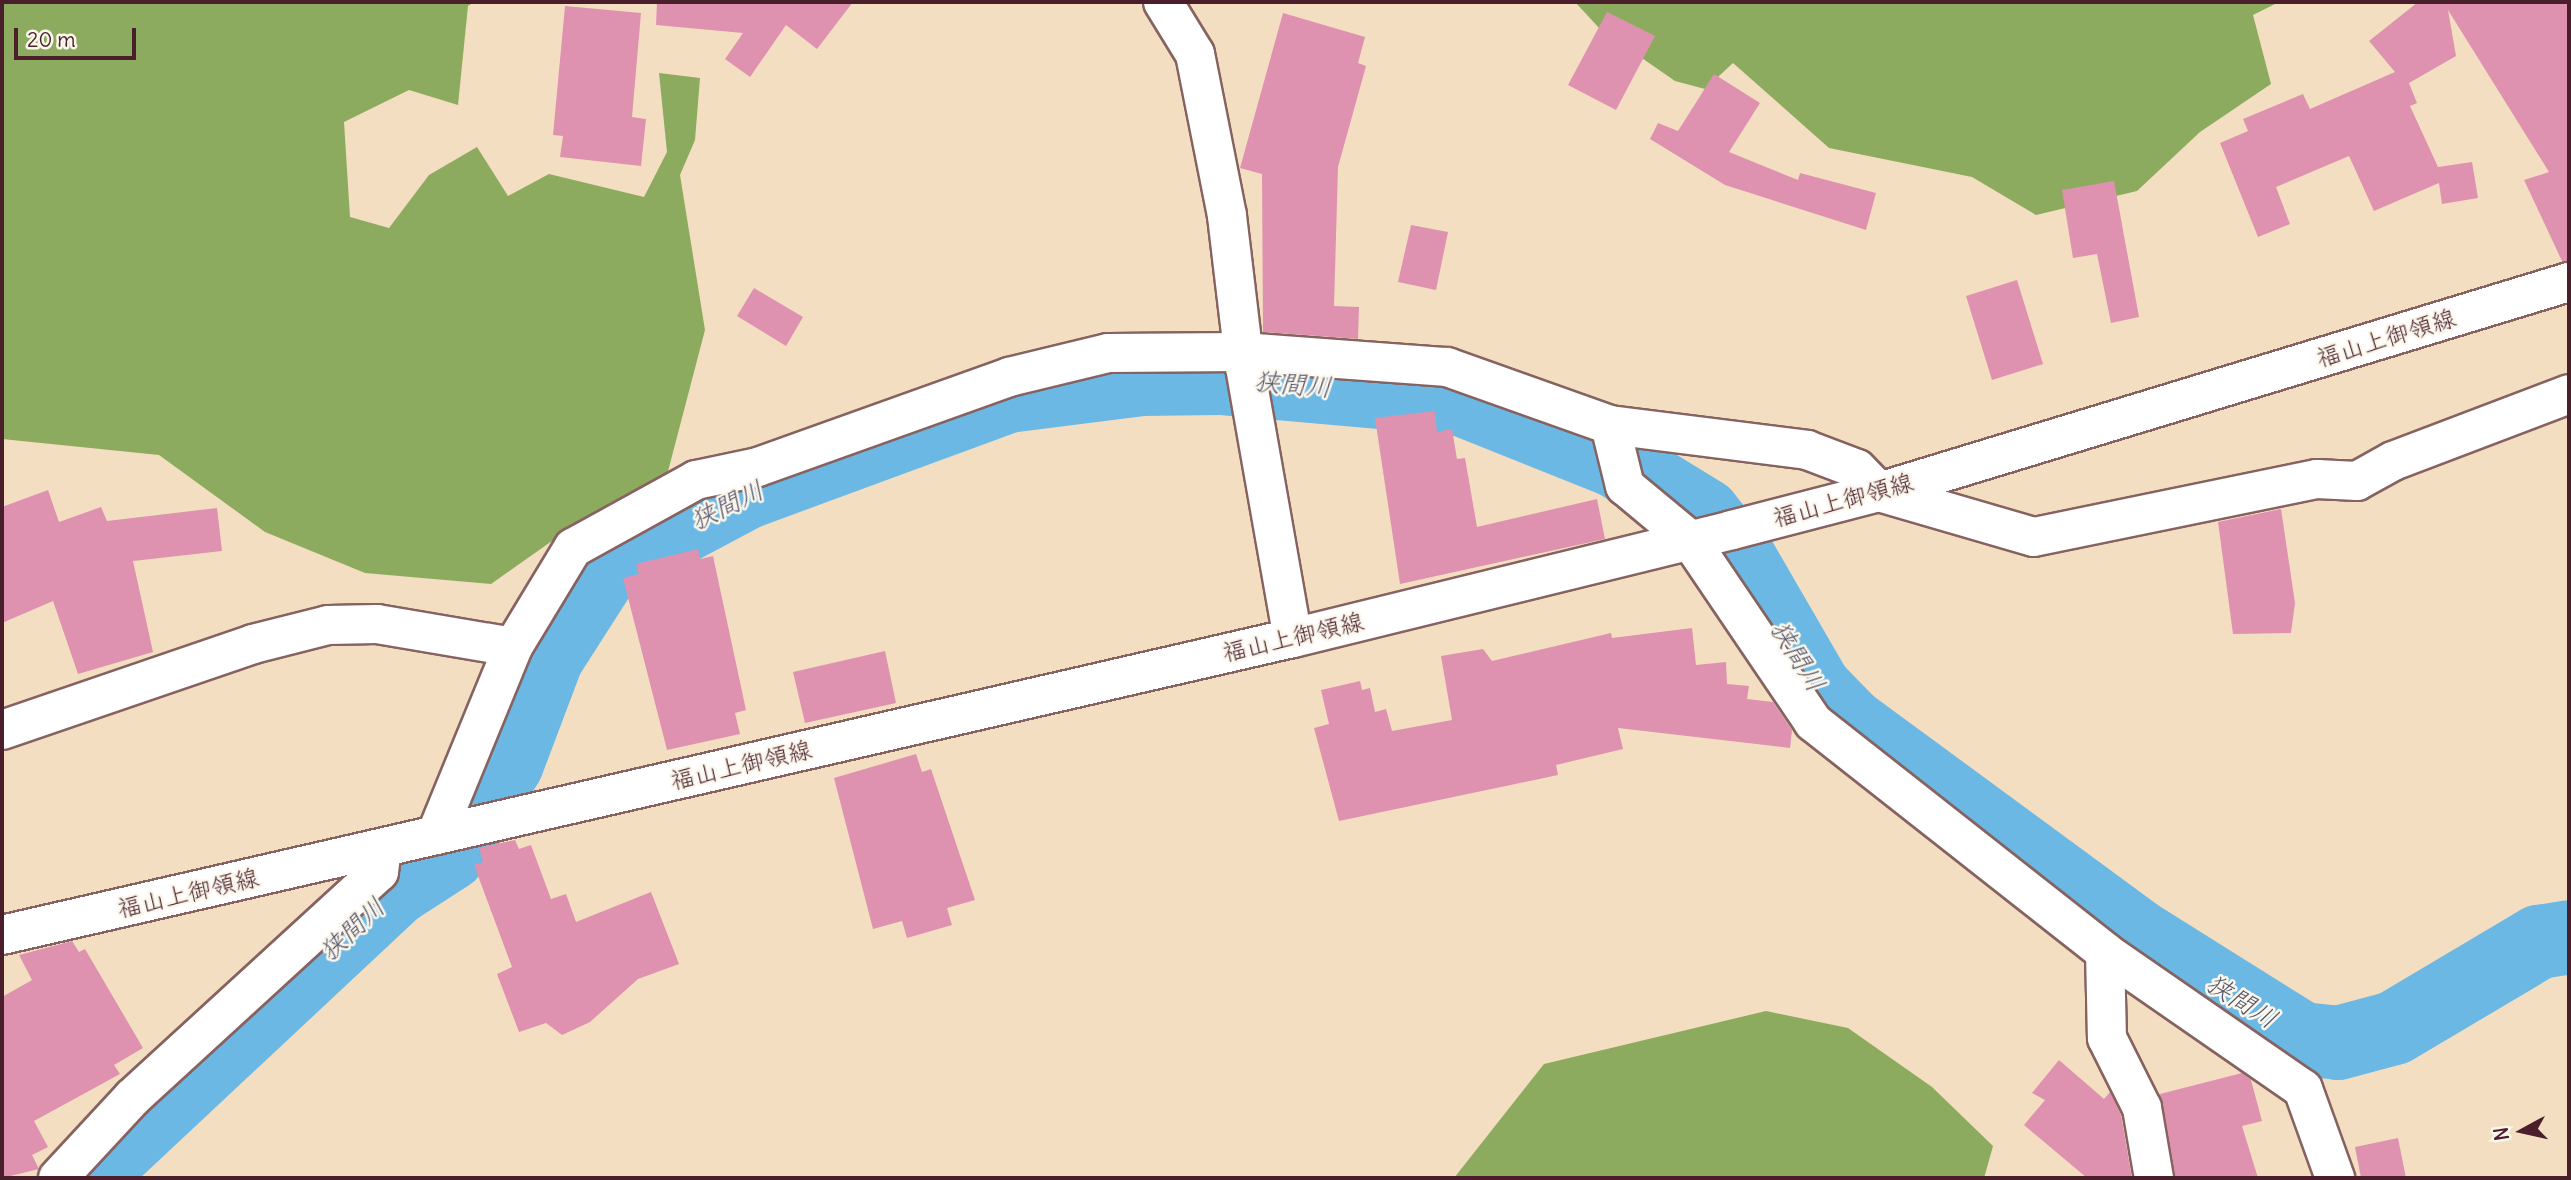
<!DOCTYPE html>
<html>
<head>
<meta charset="utf-8">
<style>
	body { margin:0 }
	#map { position:relative; width:2571px; height:1180px; overflow:hidden; background:#f4dec1; font-family:Delius,"Klee One",sans-serif }
	div>[style] { position:absolute }
	.forest>* { inset:0; background:#8dab5e }
	.river>* { height:74px; margin:-37px; padding:0 37px; transform-origin:37px; border-radius:37px; background:#6cb8e5 }
	.building>* { inset:0; background:#de92b0 }
	.roads { filter:drop-shadow(2px 0 #866260) drop-shadow(-2px 0 #866260) drop-shadow(0 2px #866260) drop-shadow(0 -2px #866260) }
	.street>* { height:38px; margin:-19px; padding:0 19px; transform-origin:19px; border-radius:19px; background:#fff }
	.secondary>* { height:38px; margin:-19px; padding:0 19px; transform-origin:19px; border-radius:19px; background:#fff }
	span { translate:-50% -50%; white-space:nowrap; text-align:center; line-height:1.15; -webkit-text-stroke:5px #fbf7ec; paint-order:stroke }
	.street-label { font-size:24px; color:#4a1f2b }
	.water-label { font-size:26px; color:#56556c; font-style:italic }
	.frame { position:absolute; inset:0; border:4px solid #4a1f2b; pointer-events:none }
	.north { position:absolute; left:2487px; top:1096px; width:70px; height:70px; -webkit-text-stroke:5px #fbf7ec; paint-order:stroke; rotate:262deg; font-size:19px; font-weight:700; line-height:28px; text-align:center; color:#4a1f2b }
	.north::after { content:''; display:block; margin:auto; width:24px; height:32px; background:#4a1f2b; clip-path:polygon(50% 0,100% 100%,50% 72%,0 100%) }
	.scale { position:absolute; left:14px; top:28px; width:122px; height:32px; box-sizing:border-box; border:4px solid #4a1f2b; border-top:0; padding-left:9px; font-size:21px; line-height:24px; white-space:nowrap; color:#4a1f2b; -webkit-text-stroke:5px #fbf7ec; paint-order:stroke }
</style>
</head>
<body>
<div id="map">
	<div class="forest">
		<div style="clip-path:polygon(2px 2px,474px 2px,468px 6px,458px 105px,409px 90px,344px 122px,350px 217px,389px 228px,429px 175px,477px 147px,508px 196px,549px 174px,644px 197px,667px 152px,659px 73px,700px 78px,695px 140px,680px 175px,705px 330px,666px 479px,569px 529px,491px 584px,365px 573px,265px 532px,159px 455px,2px 439px)"></div>
		<div style="clip-path:polygon(1575px 2px,2279px 2px,2253px 15px,2271px 84px,2200px 132px,2137px 191px,2036px 215px,1972px 177px,1829px 148px,1733px 63px,1705px 89px,1675px 81px,1600px 29px)"></div>
		<div style="clip-path:polygon(1766px 1011px,1848px 1028px,1932px 1087px,1993px 1146px,1984px 1178px,1454px 1178px,1544px 1064px)"></div>
	</div>
	<div class="river">
		<div style="left:86px;top:1178px;width:423px;rotate:-43.1deg"></div>
		<div style="left:395px;top:889px;width:64px;rotate:-32.9deg"></div>
		<div style="left:449px;top:854px;width:108px;rotate:-57.5deg"></div>
		<div style="left:507px;top:763px;width:113px;rotate:-69.3deg"></div>
		<div style="left:547px;top:657px;width:106px;rotate:-57.4deg"></div>
		<div style="left:604px;top:568px;width:162px;rotate:-28deg"></div>
		<div style="left:747px;top:492px;width:278px;rotate:-20.2deg"></div>
		<div style="left:1008px;top:396px;width:135px;rotate:-7.2deg"></div>
		<div style="left:1142px;top:379px;width:78px;rotate:-0.7deg"></div>
		<div style="left:1220px;top:378px;width:242px;rotate:5deg"></div>
		<div style="left:1461px;top:399px;width:167px;rotate:21.8deg"></div>
		<div style="left:1616px;top:461px;width:103px;rotate:31.5deg"></div>
		<div style="left:1704px;top:515px;width:61px;rotate:51.6deg"></div>
		<div style="left:1742px;top:563px;width:146px;rotate:59.9deg"></div>
		<div style="left:1815px;top:689px;width:49px;rotate:45.8deg"></div>
		<div style="left:1849px;top:724px;width:356px;rotate:36.3deg"></div>
		<div style="left:2136px;top:935px;width:196px;rotate:32.1deg"></div>
		<div style="left:2302px;top:1039px;width:36px;rotate:6deg"></div>
		<div style="left:2338px;top:1043px;width:58px;rotate:-15deg"></div>
		<div style="left:2394px;top:1028px;width:169px;rotate:-30.7deg"></div>
		<div style="left:2539px;top:942px;width:30px;rotate:-9deg"></div>
	</div>
	<div class="building">
		<div style="clip-path:polygon(657px 2px,853px 2px,817px 49px,786px 25px,750px 77px,725px 59px,743px 33px,656px 25px)"></div>
		<div style="clip-path:polygon(2418px 2px,2569px 2px,2569px 261px,2562px 261px,2524px 180px,2549px 172px,2448px 10px,2456px 56px,2409px 83px,2417px 103px,2410px 106px,2438px 167px,2472px 162px,2478px 198px,2442px 204px,2439px 183px,2374px 211px,2349px 156px,2276px 187px,2290px 224px,2258px 237px,2220px 143px,2248px 131px,2243px 119px,2303px 94px,2310px 109px,2395px 72px,2369px 41px)"></div>
		<div style="clip-path:polygon(565px 6px,641px 13px,632px 117px,646px 119px,641px 166px,560px 157px,563px 136px,553px 135px)"></div>
		<div style="clip-path:polygon(1607px 12px,1655px 36px,1616px 110px,1568px 85px)"></div>
		<div style="clip-path:polygon(1283px 13px,1365px 37px,1358px 63px,1366px 66px,1338px 167px,1334px 306px,1359px 307px,1358px 339px,1263px 332px,1262px 174px,1240px 168px)"></div>
		<div style="clip-path:polygon(1714px 74px,1760px 103px,1729px 152px,1798px 180px,1800px 173px,1876px 193px,1866px 230px,1725px 185px,1650px 139px,1658px 123px,1678px 131px)"></div>
		<div style="clip-path:polygon(2114px 181px,2139px 317px,2111px 323px,2097px 254px,2073px 258px,2062px 190px)"></div>
		<div style="clip-path:polygon(1411px 225px,1448px 232px,1436px 290px,1398px 282px)"></div>
		<div style="clip-path:polygon(2017px 280px,2043px 364px,1992px 380px,1966px 296px)"></div>
		<div style="clip-path:polygon(754px 288px,803px 317px,786px 346px,737px 316px)"></div>
		<div style="clip-path:polygon(1435px 411px,1437px 432px,1452px 429px,1457px 459px,1465px 458px,1477px 527px,1597px 499px,1605px 539px,1400px 584px,1375px 418px)"></div>
		<div style="clip-path:polygon(48px 490px,59px 522px,101px 507px,107px 521px,217px 508px,222px 551px,133px 561px,153px 652px,78px 674px,53px 601px,2px 623px,2px 507px)"></div>
		<div style="clip-path:polygon(2281px 509px,2295px 603px,2291px 633px,2233px 634px,2218px 522px)"></div>
		<div style="clip-path:polygon(698px 549px,700px 559px,713px 556px,746px 710px,735px 713px,740px 734px,667px 750px,623px 578px,639px 574px,636px 564px)"></div>
		<div style="clip-path:polygon(1692px 628px,1696px 665px,1726px 662px,1727px 684px,1749px 686px,1747px 699px,1773px 702px,1792px 730px,1790px 748px,1618px 728px,1623px 749px,1556px 765px,1558px 775px,1339px 821px,1314px 728px,1329px 724px,1321px 690px,1360px 681px,1362px 690px,1370px 688px,1375px 712px,1386px 709px,1392px 731px,1452px 720px,1441px 656px,1483px 649px,1492px 661px,1611px 633px,1612px 638px)"></div>
		<div style="clip-path:polygon(885px 651px,896px 703px,805px 723px,793px 672px)"></div>
		<div style="clip-path:polygon(916px 754px,922px 772px,931px 769px,975px 900px,947px 908px,952px 925px,907px 938px,902px 921px,873px 929px,834px 778px)"></div>
		<div style="clip-path:polygon(515px 840px,519px 849px,531px 845px,551px 899px,566px 894px,576px 922px,651px 892px,679px 964px,638px 979px,590px 1022px,562px 1035px,546px 1023px,519px 1032px,497px 974px,512px 967px,474px 865px,483px 862px,479px 848px)"></div>
		<div style="clip-path:polygon(72px 941px,79px 952px,85px 949px,143px 1048px,114px 1065px,120px 1074px,34px 1121px,48px 1147px,32px 1155px,39px 1169px,2px 1178px,2px 997px,32px 980px,19px 955px)"></div>
		<div style="clip-path:polygon(2059px 1060px,2104px 1099px,2110px 1092px,2121px 1115px,2132px 1178px,2087px 1178px,2024px 1125px,2045px 1100px,2032px 1093px)"></div>
		<div style="clip-path:polygon(2242px 1073px,2251px 1080px,2262px 1121px,2242px 1126px,2258px 1178px,2175px 1178px,2160px 1094px)"></div>
		<div style="clip-path:polygon(2398px 1138px,2406px 1178px,2361px 1178px,2355px 1147px)"></div>
	</div>
	<div class="roads">
		<div class="street">
			<div style="left:1163px;top:2px;width:61px;rotate:58.4deg"></div>
			<div style="left:1195px;top:54px;width:165px;rotate:78.8deg"></div>
			<div style="left:1227px;top:216px;width:152px;rotate:83.2deg"></div>
			<div style="left:1245px;top:367px;width:275px;rotate:80deg"></div>
			<div style="left:1610px;top:425px;width:63px;rotate:76.2deg"></div>
			<div style="left:1625px;top:486px;width:85px;rotate:39.7deg"></div>
			<div style="left:1690px;top:540px;width:220px;rotate:55.9deg"></div>
			<div style="left:1813px;top:722px;width:372px;rotate:38.2deg"></div>
			<div style="left:2105px;top:952px;width:241px;rotate:34.7deg"></div>
			<div style="left:2303px;top:1089px;width:95px;rotate:70.2deg"></div>
			<div style="left:2px;top:730px;width:265px;rotate:-18.9deg"></div>
			<div style="left:253px;top:644px;width:77px;rotate:-14.2deg"></div>
			<div style="left:328px;top:625px;width:49px;rotate:-1.2deg"></div>
			<div style="left:377px;top:624px;width:138px;rotate:9.6deg"></div>
			<div style="left:436px;top:835px;width:203px;rotate:-67.7deg"></div>
			<div style="left:513px;top:647px;width:116px;rotate:-58.8deg"></div>
			<div style="left:573px;top:548px;width:141px;rotate:-28.9deg"></div>
			<div style="left:696px;top:480px;width:63px;rotate:-11.8deg"></div>
			<div style="left:758px;top:467px;width:267px;rotate:-19.7deg"></div>
			<div style="left:1009px;top:377px;width:102px;rotate:-13.6deg"></div>
			<div style="left:1108px;top:353px;width:134px;rotate:-0.4deg"></div>
			<div style="left:1242px;top:352px;width:206px;rotate:4.2deg"></div>
			<div style="left:1447px;top:367px;width:173px;rotate:19.6deg"></div>
			<div style="left:1610px;top:425px;width:199px;rotate:7.2deg"></div>
			<div style="left:1807px;top:450px;width:53px;rotate:20.8deg"></div>
			<div style="left:1857px;top:469px;width:32px;rotate:46deg"></div>
			<div style="left:1879px;top:492px;width:161px;rotate:16.2deg"></div>
			<div style="left:2034px;top:537px;width:289px;rotate:-11.6deg"></div>
			<div style="left:2317px;top:479px;width:40px;rotate:2.9deg"></div>
			<div style="left:2357px;top:481px;width:41px;rotate:-29.1deg"></div>
			<div style="left:2393px;top:461px;width:188px;rotate:-20.8deg"></div>
			<div style="left:2105px;top:952px;width:86px;rotate:88.7deg"></div>
			<div style="left:2107px;top:1038px;width:78px;rotate:63.4deg"></div>
			<div style="left:2142px;top:1108px;width:71px;rotate:80.3deg"></div>
			<div style="left:58px;top:1178px;width:109px;rotate:-47.2deg"></div>
			<div style="left:132px;top:1098px;width:335px;rotate:-42.5deg"></div>
			<div style="left:379px;top:872px;width:23px;rotate:-83deg"></div>
		</div>
		<div class="secondary">
			<div style="left:2px;top:935px;width:1325px;rotate:-12.96deg"></div>
			<div style="left:1293px;top:638px;width:452px;rotate:-13.8deg"></div>
			<div style="left:1732px;top:530px;width:152px;rotate:-14.5deg"></div>
			<div style="left:1879px;top:492px;width:721px;rotate:-16.93deg"></div>
		</div>
	</div>
	<div class="street-label">
		<span style="left:2386px;top:338px;rotate:-17deg">福山上御領線</span>
		<span style="left:1843px;top:500px;rotate:-15deg">福山上御領線</span>
		<span style="left:1293px;top:637px;rotate:-13deg">福山上御領線</span>
		<span style="left:741px;top:765px;rotate:-13deg">福山上御領線</span>
		<span style="left:188px;top:893px;rotate:-13deg">福山上御領線</span>
	</div>
	<div class="water-label">
		<span style="left:1293px;top:384px;rotate:5deg">狭間川</span>
		<span style="left:727px;top:505px;rotate:-26deg">狭間川</span>
		<span style="left:1798px;top:656px;rotate:58deg">狭間川</span>
		<span style="left:352px;top:929px;rotate:-43deg">狭間川</span>
		<span style="left:2242px;top:1001px;rotate:32deg">狭間川</span>
	</div>
	<div class="frame"></div>
	<div class="north">N</div>
	<div class="scale">20 m</div>
</div>
</body>
</html>
